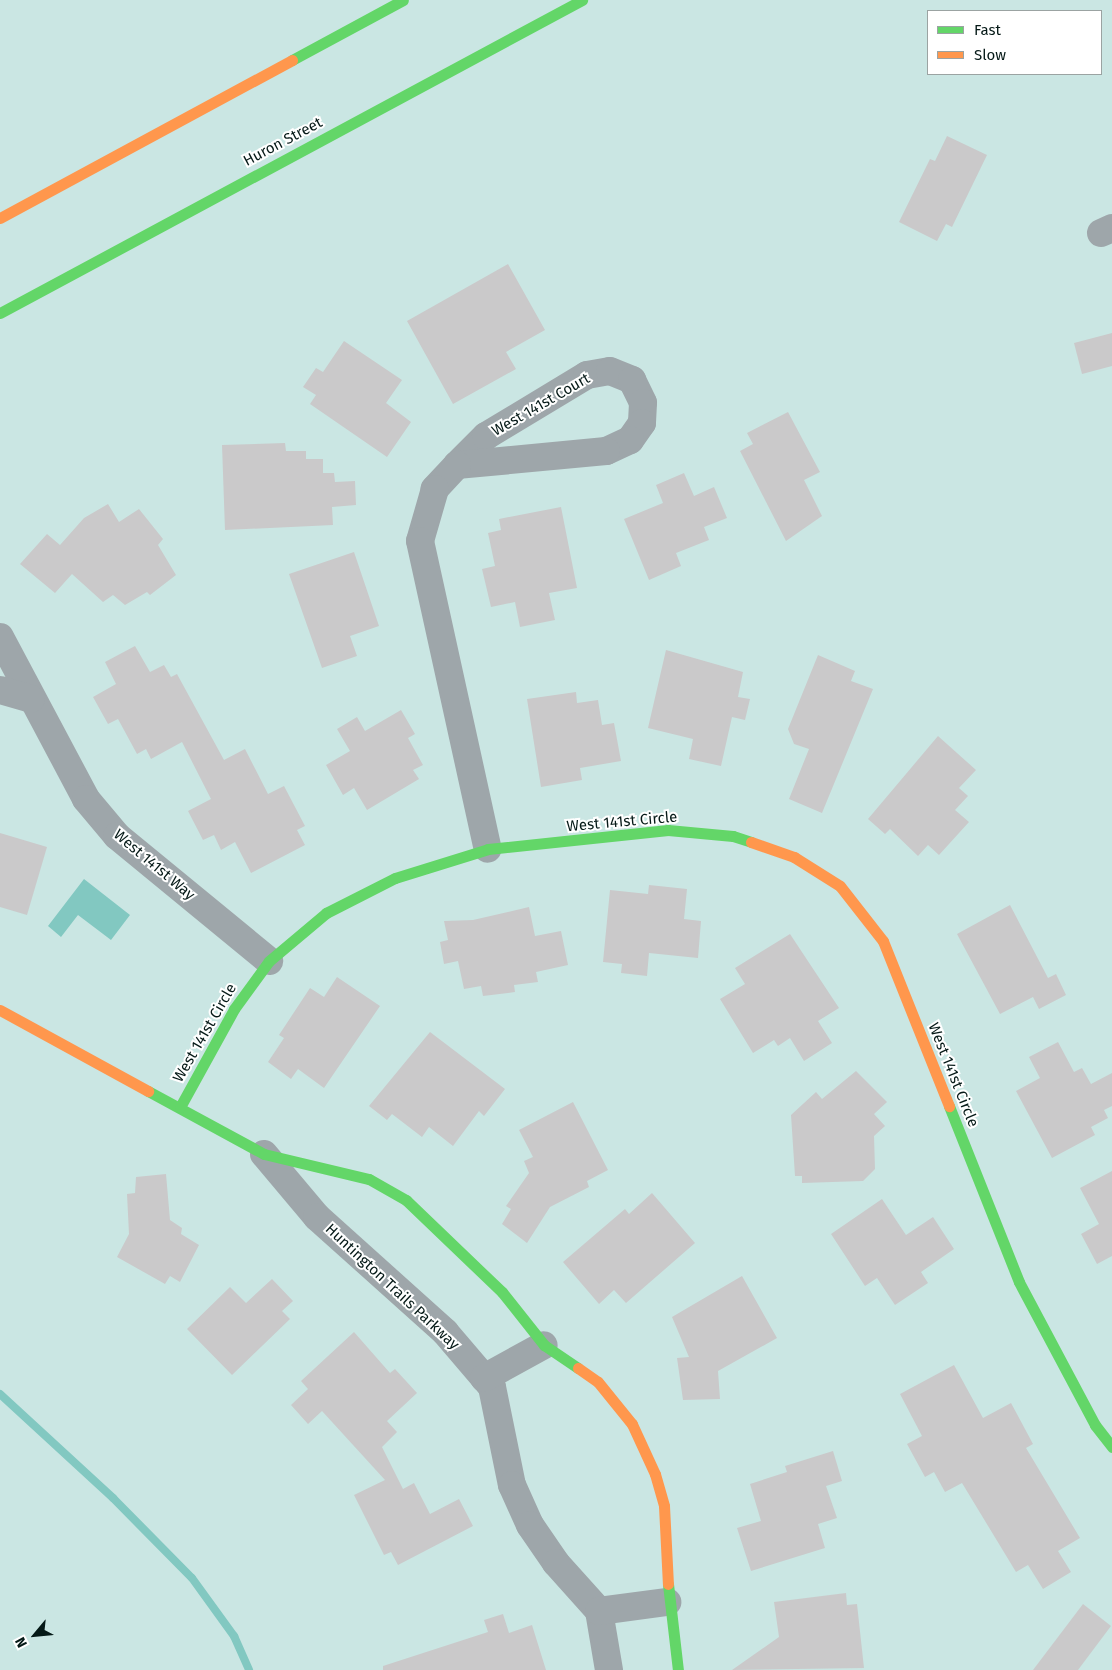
<!DOCTYPE html>
<html>
<head>
<meta charset="utf-8">
<style>
	body { margin:0 }
	#map { position:relative; width:1112px; height:1670px; overflow:hidden; background:#cae6e3; font-family:"Fira Sans",sans-serif }
	div>[style] { position:absolute }
	.water>* { inset:0; background:#82c8c1 }
	.stream>* { height:8px; margin:-4px; padding:0 4px; transform-origin:4px; border-radius:4px; background:#82c8c1 }
	.building>* { inset:0; background:#cac9ca }
	.street>* { height:28px; margin:-14px; padding:0 14px; transform-origin:14px; border-radius:14px; background:#9ea6aa }
	.fast>* { height:11px; margin:-5.5px; padding:0 5.5px; transform-origin:5.5px; border-radius:5.5px; background:#63d668 }
	.slow>* { height:11px; margin:-5.5px; padding:0 5.5px; transform-origin:5.5px; border-radius:5.5px; background:#ff974d }
	span { translate:-50% -50%; white-space:nowrap; text-align:center; line-height:1.15; -webkit-text-stroke:4px #fff; paint-order:stroke }
	.street-label { font-size:15px; color:#051917 }
	.legend { position:absolute; left:927px; top:10px; width:175px; height:65px; box-sizing:border-box; background:#fff; border:1px solid #9ba3a2; margin:0; padding:6px 9px; list-style:none; font-size:15px; color:#051917 }
	.legend li { display:flex; align-items:center; gap:10px; height:25px }
	.legend b { width:25px; border:1px solid #9ba3a2 }
	.north { position:absolute; left:10px; top:1610px; width:50px; height:50px; -webkit-text-stroke:4px #fff; paint-order:stroke; rotate:242deg; font-size:14px; font-weight:700; line-height:20px; text-align:center; color:#051917 }
	.north::after { content:''; display:block; margin:auto; width:18px; height:22px; background:#051917; clip-path:polygon(50% 0,100% 100%,50% 72%,0 100%) }
</style>
</head>
<body>
<div id="map">
	<div class="water">
		<div style="clip-path:polygon(84px 879px,130px 915px,111px 940px,78px 915px,61px 937px,48px 926px)"></div>
	</div>
	<div class="stream">
		<div style="left:0;top:1394px;width:154px;rotate:42.6deg"></div>
		<div style="left:113px;top:1498px;width:112px;rotate:45.4deg"></div>
		<div style="left:192px;top:1578px;width:72px;rotate:54.1deg"></div>
		<div style="left:234px;top:1636px;width:37px;rotate:66deg"></div>
	</div>
	<div class="building">
		<div style="clip-path:polygon(947px 136px,987px 155px,952px 227px,946px 224px,937px 241px,899px 222px,930px 159px,935px 161px)"></div>
		<div style="clip-path:polygon(508px 264px,545px 330px,506px 352px,516px 369px,453px 404px,407px 321px)"></div>
		<div style="clip-path:polygon(1112px 333px,1112px 366px,1082px 374px,1074px 343px)"></div>
		<div style="clip-path:polygon(344px 341px,402px 380px,386px 403px,411px 422px,387px 457px,310px 404px,316px 395px,303px 387px,316px 368px,323px 372px)"></div>
		<div style="clip-path:polygon(788px 412px,820px 472px,804px 480px,822px 516px,786px 541px,740px 451px,753px 444px,747px 433px)"></div>
		<div style="clip-path:polygon(285px 443px,286px 451px,306px 451px,306px 459px,323px 459px,323px 473px,334px 473px,335px 482px,355px 481px,356px 505px,332px 507px,333px 525px,225px 530px,222px 445px)"></div>
		<div style="clip-path:polygon(684px 473px,694px 496px,714px 487px,727px 518px,704px 527px,709px 540px,676px 553px,681px 566px,649px 580px,624px 519px,663px 503px,656px 485px)"></div>
		<div style="clip-path:polygon(108px 504px,119px 522px,139px 509px,163px 539px,158px 545px,176px 575px,150px 595px,147px 592px,125px 605px,113px 595px,103px 602px,72px 574px,55px 593px,20px 564px,47px 534px,60px 545px,84px 518px)"></div>
		<div style="clip-path:polygon(561px 507px,577px 588px,549px 593px,555px 620px,520px 627px,515px 602px,491px 607px,482px 569px,495px 566px,488px 533px,501px 530px,499px 519px)"></div>
		<div style="clip-path:polygon(354px 552px,379px 626px,350px 636px,357px 656px,322px 668px,289px 574px)"></div>
		<div style="clip-path:polygon(135px 646px,150px 672px,164px 665px,171px 677px,177px 674px,224px 760px,245px 749px,268px 794px,284px 786px,305px 826px,297px 830px,305px 845px,251px 873px,235px 842px,221px 850px,214px 835px,203px 840px,188px 811px,211px 799px,182px 742px,151px 759px,146px 749px,137px 754px,118px 719px,108px 724px,93px 697px,116px 684px,105px 662px)"></div>
		<div style="clip-path:polygon(666px 650px,743px 672px,738px 697px,750px 699px,745px 720px,732px 717px,721px 766px,689px 759px,693px 739px,648px 728px)"></div>
		<div style="clip-path:polygon(818px 655px,855px 671px,851px 681px,873px 689px,822px 813px,789px 799px,809px 749px,794px 744px,788px 729px)"></div>
		<div style="clip-path:polygon(576px 692px,577px 703px,598px 700px,602px 725px,614px 723px,621px 761px,580px 768px,582px 780px,541px 787px,527px 699px)"></div>
		<div style="clip-path:polygon(401px 710px,415px 734px,408px 738px,423px 765px,413px 770px,419px 779px,367px 810px,354px 788px,343px 795px,326px 765px,350px 751px,337px 729px,357px 717px,365px 731px)"></div>
		<div style="clip-path:polygon(938px 736px,976px 770px,959px 788px,968px 796px,955px 810px,969px 822px,939px 855px,928px 845px,918px 856px,890px 829px,885px 834px,868px 819px)"></div>
		<div style="clip-path:polygon(0 833px,47px 847px,27px 915px,0 907px)"></div>
		<div style="clip-path:polygon(649px 885px,687px 889px,684px 919px,701px 921px,698px 958px,649px 953px,647px 976px,621px 973px,622px 964px,603px 962px,610px 890px,648px 894px)"></div>
		<div style="clip-path:polygon(1010px 905px,1048px 978px,1056px 974px,1066px 995px,1039px 1009px,1033px 997px,1000px 1014px,957px 934px)"></div>
		<div style="clip-path:polygon(529px 907px,535px 936px,561px 931px,568px 965px,536px 972px,538px 982px,514px 985px,515px 992px,483px 996px,481px 986px,464px 989px,458px 961px,444px 964px,440px 942px,448px 940px,444px 921px,473px 920px)"></div>
		<div style="clip-path:polygon(790px 934px,839px 1008px,818px 1021px,832px 1043px,804px 1061px,790px 1038px,778px 1046px,774px 1040px,753px 1053px,720px 999px,745px 984px,735px 968px)"></div>
		<div style="clip-path:polygon(337px 977px,380px 1006px,324px 1088px,298px 1069px,291px 1079px,268px 1062px,284px 1038px,279px 1035px,310px 988px,324px 997px)"></div>
		<div style="clip-path:polygon(430px 1032px,505px 1089px,484px 1116px,479px 1111px,453px 1146px,429px 1127px,422px 1137px,392px 1114px,387px 1120px,369px 1106px)"></div>
		<div style="clip-path:polygon(1058px 1042px,1074px 1072px,1082px 1068px,1091px 1084px,1112px 1073px,1112px 1106px,1104px 1110px,1108px 1118px,1091px 1127px,1095px 1135px,1052px 1158px,1016px 1091px,1040px 1078px,1029px 1057px)"></div>
		<div style="clip-path:polygon(856px 1071px,887px 1102px,874px 1114px,885px 1126px,874px 1136px,875px 1169px,863px 1181px,802px 1183px,802px 1176px,795px 1176px,791px 1115px,816px 1092px,822px 1099px)"></div>
		<div style="clip-path:polygon(573px 1102px,608px 1170px,587px 1181px,589px 1187px,550px 1207px,527px 1243px,502px 1224px,511px 1209px,506px 1206px,529px 1173px,524px 1161px,533px 1157px,519px 1130px)"></div>
		<div style="clip-path:polygon(1112px 1171px,1112px 1256px,1097px 1264px,1081px 1234px,1099px 1224px,1080px 1188px)"></div>
		<div style="clip-path:polygon(166px 1174px,170px 1220px,182px 1228px,181px 1234px,199px 1245px,180px 1282px,170px 1276px,165px 1284px,117px 1257px,129px 1234px,127px 1194px,135px 1193px,136px 1177px)"></div>
		<div style="clip-path:polygon(652px 1193px,695px 1243px,626px 1303px,614px 1290px,599px 1304px,563px 1262px,625px 1209px,629px 1214px)"></div>
		<div style="clip-path:polygon(882px 1199px,906px 1235px,933px 1217px,954px 1249px,921px 1272px,928px 1283px,895px 1305px,877px 1278px,865px 1286px,831px 1234px)"></div>
		<div style="clip-path:polygon(742px 1276px,777px 1338px,718px 1371px,720px 1399px,683px 1400px,677px 1358px,689px 1357px,672px 1317px)"></div>
		<div style="clip-path:polygon(272px 1279px,293px 1301px,282px 1311px,290px 1319px,232px 1375px,187px 1329px,230px 1287px,246px 1303px)"></div>
		<div style="clip-path:polygon(354px 1332px,390px 1373px,395px 1369px,417px 1393px,387px 1421px,397px 1432px,382px 1447px,403px 1489px,414px 1483px,430px 1514px,459px 1499px,473px 1526px,398px 1565px,391px 1552px,384px 1555px,354px 1495px,385px 1480px,322px 1411px,308px 1424px,291px 1405px,308px 1389px,301px 1381px)"></div>
		<div style="clip-path:polygon(954px 1365px,983px 1418px,1011px 1403px,1033px 1444px,1026px 1448px,1080px 1538px,1058px 1551px,1071px 1572px,1043px 1589px,1028px 1565px,1016px 1572px,962px 1483px,945px 1492px,934px 1472px,925px 1477px,907px 1444px,922px 1436px,900px 1394px)"></div>
		<div style="clip-path:polygon(833px 1451px,842px 1481px,826px 1486px,837px 1518px,818px 1524px,825px 1548px,751px 1571px,737px 1528px,761px 1521px,750px 1484px,787px 1472px,785px 1466px)"></div>
		<div style="clip-path:polygon(846px 1593px,847px 1605px,857px 1604px,864px 1668px,732px 1670px,779px 1637px,774px 1602px)"></div>
		<div style="clip-path:polygon(1083px 1604px,1111px 1626px,1078px 1670px,1033px 1670px)"></div>
		<div style="clip-path:polygon(503px 1614px,509px 1633px,532px 1625px,546px 1670px,383px 1670px,383px 1666px,488px 1632px,484px 1620px)"></div>
	</div>
	<div class="street">
		<div style="left:1101px;top:233px;width:12px;rotate:-24deg"></div>
		<div style="left:457px;top:465px;width:41px;rotate:-45deg"></div>
		<div style="left:486px;top:436px;width:118px;rotate:-31.1deg"></div>
		<div style="left:587px;top:375px;width:23px;rotate:-10deg"></div>
		<div style="left:610px;top:371px;width:24px;rotate:22deg"></div>
		<div style="left:632px;top:380px;width:25px;rotate:64deg"></div>
		<div style="left:643px;top:403px;width:20px;rotate:93deg"></div>
		<div style="left:642px;top:423px;width:21px;rotate:125deg"></div>
		<div style="left:630px;top:440px;width:26px;rotate:155deg"></div>
		<div style="left:606px;top:451px;width:150px;rotate:174.6deg"></div>
		<div style="left:457px;top:465px;width:33px;rotate:133deg"></div>
		<div style="left:435px;top:489px;width:54px;rotate:106.1deg"></div>
		<div style="left:420px;top:541px;width:315px;rotate:77.6deg"></div>
		<div style="left:0;top:637px;width:183px;rotate:62deg"></div>
		<div style="left:86px;top:799px;width:48px;rotate:50deg"></div>
		<div style="left:117px;top:836px;width:197px;rotate:39.4deg"></div>
		<div style="left:0;top:690px;width:32px;rotate:16deg"></div>
		<div style="left:264px;top:1154px;width:82px;rotate:49.9deg"></div>
		<div style="left:317px;top:1217px;width:172px;rotate:41.9deg"></div>
		<div style="left:445px;top:1332px;width:72px;rotate:49.5deg"></div>
		<div style="left:492px;top:1387px;width:100px;rotate:78.5deg"></div>
		<div style="left:512px;top:1485px;width:44px;rotate:65.8deg"></div>
		<div style="left:530px;top:1525px;width:46px;rotate:55.6deg"></div>
		<div style="left:556px;top:1563px;width:64px;rotate:48.1deg"></div>
		<div style="left:599px;top:1611px;width:60px;rotate:80.4deg"></div>
		<div style="left:484px;top:1378px;width:68px;rotate:-28.8deg"></div>
		<div style="left:599px;top:1611px;width:69px;rotate:-7.5deg"></div>
	</div>
	<div class="fast">
		<div style="left:292px;top:60px;width:126px;rotate:-28.4deg"></div>
		<div style="left:0;top:313px;width:661px;rotate:-28.27deg"></div>
		<div style="left:148px;top:1091px;width:132px;rotate:28.5deg"></div>
		<div style="left:264px;top:1154px;width:108px;rotate:13.4deg"></div>
		<div style="left:369px;top:1179px;width:43px;rotate:29.6deg"></div>
		<div style="left:406px;top:1200px;width:133px;rotate:43.8deg"></div>
		<div style="left:502px;top:1292px;width:68px;rotate:51.6deg"></div>
		<div style="left:544px;top:1345px;width:41px;rotate:34.1deg"></div>
		<div style="left:949px;top:1106px;width:189px;rotate:68.3deg"></div>
		<div style="left:1019px;top:1282px;width:162px;rotate:62deg"></div>
		<div style="left:1095px;top:1425px;width:28px;rotate:52deg"></div>
		<div style="left:180px;top:1107px;width:112px;rotate:-61.1deg"></div>
		<div style="left:234px;top:1009px;width:59px;rotate:-53.9deg"></div>
		<div style="left:269px;top:961px;width:75px;rotate:-40.1deg"></div>
		<div style="left:326px;top:913px;width:77px;rotate:-26.9deg"></div>
		<div style="left:395px;top:878px;width:97px;rotate:-17.3deg"></div>
		<div style="left:488px;top:849px;width:181px;rotate:-6deg"></div>
		<div style="left:668px;top:830px;width:65px;rotate:5.3deg"></div>
		<div style="left:733px;top:836px;width:19px;rotate:18deg"></div>
		<div style="left:668px;top:1584px;width:87px;rotate:83.4deg"></div>
	</div>
	<div class="slow">
		<div style="left:0;top:218px;width:332px;rotate:-28.4deg"></div>
		<div style="left:751px;top:842px;width:46px;rotate:19.2deg"></div>
		<div style="left:794px;top:857px;width:54px;rotate:32.2deg"></div>
		<div style="left:840px;top:886px;width:70px;rotate:52deg"></div>
		<div style="left:883px;top:941px;width:178px;rotate:68.2deg"></div>
		<div style="left:0;top:1010px;width:169px;rotate:28.7deg"></div>
		<div style="left:578px;top:1368px;width:24px;rotate:35deg"></div>
		<div style="left:598px;top:1382px;width:54px;rotate:51deg"></div>
		<div style="left:632px;top:1424px;width:55px;rotate:65.3deg"></div>
		<div style="left:655px;top:1474px;width:33px;rotate:74deg"></div>
		<div style="left:664px;top:1506px;width:78px;rotate:87.1deg"></div>
	</div>
	<div class="street-label">
		<span style="left:283px;top:142px;rotate:-28deg">Huron Street</span>
		<span style="left:541px;top:405px;rotate:-30deg">West 141st Court</span>
		<span style="left:622px;top:822px;rotate:-5deg">West 141st Circle</span>
		<span style="left:154px;top:865px;rotate:40deg">West 141st Way</span>
		<span style="left:205px;top:1033px;rotate:-60deg">West 141st Circle</span>
		<span style="left:953px;top:1075px;rotate:68deg">West 141st Circle</span>
		<span style="left:392px;top:1287px;rotate:43deg">Huntington Trails Parkway</span>
	</div>
	<ul class="legend">
	<li><b style="height:6px;background:#63d668"></b>Fast</li>
	<li><b style="height:6px;background:#ff974d"></b>Slow</li>
	</ul>
	<div class="north">N</div>
</div>
</body>
</html>
